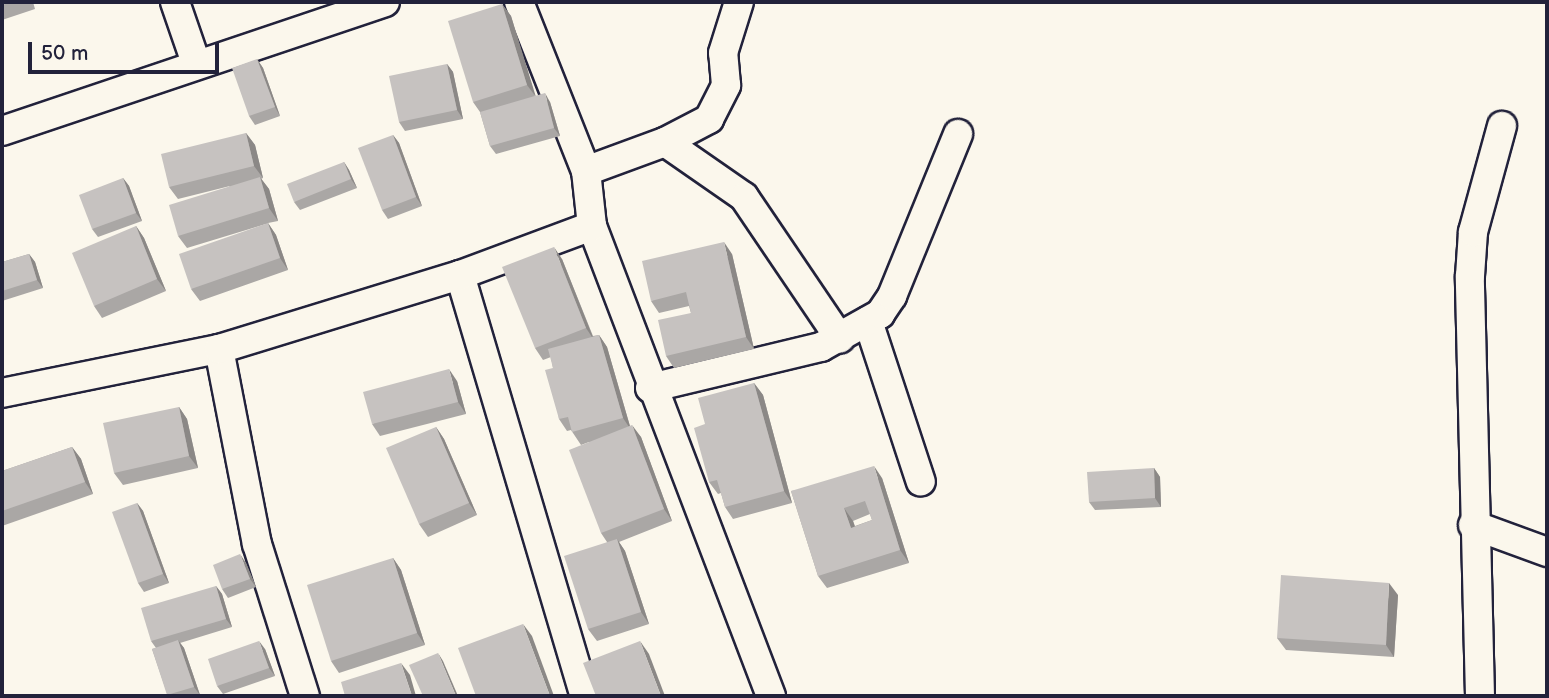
<!DOCTYPE html>
<html>
<head>
<meta charset="utf-8">
<style>
	body { margin:0 }
	#map { position:relative; width:1549px; height:698px; overflow:hidden; background:#fbf7ec; font-family:"Balsamiq Sans",sans-serif }
	div>[style] { position:absolute }
	.roads { filter:drop-shadow(2px 0 #22223b) drop-shadow(-2px 0 #22223b) drop-shadow(0 2px #22223b) drop-shadow(0 -2px #22223b) }
	.minor>* { height:28px; margin:-14px; padding:0 14px; transform-origin:14px; border-radius:14px; background:#fbf7ec }
	.wall>* { inset:0; background:#aaa7a5 }
	.shaded-wall>* { inset:0; background:#8b8886 }
	.building>* { inset:0; background:#c6c2c0 }
	span { translate:-50% -50%; white-space:nowrap; text-align:center; line-height:1.15; -webkit-text-stroke:7px #fbf7ec; paint-order:stroke }
	.frame { position:absolute; inset:0; border:4px solid #22223b; pointer-events:none }
	.scale { position:absolute; left:28px; top:42px; width:191px; height:32px; box-sizing:border-box; border:4px solid #22223b; border-top:0; padding-left:9px; font-size:21px; line-height:24px; white-space:nowrap; color:#22223b; -webkit-text-stroke:5px #fbf7ec; paint-order:stroke }
</style>
</head>
<body>
<div id="map">
	<div class="roads">
		<div class="minor">
			<div style="left:175px;top:2px;width:65px;rotate:71deg"></div>
			<div style="left:2px;top:131px;width:404px;rotate:-18.6deg"></div>
			<div style="left:665px;top:142px;width:96px;rotate:34.8deg"></div>
			<div style="left:744px;top:197px;width:171px;rotate:55.9deg"></div>
			<div style="left:586px;top:171px;width:84px;rotate:-20.2deg"></div>
			<div style="left:665px;top:142px;width:50px;rotate:-27.6deg"></div>
			<div style="left:709px;top:119px;width:38px;rotate:-63deg"></div>
			<div style="left:726px;top:85px;width:32px;rotate:-95deg"></div>
			<div style="left:723px;top:53px;width:53px;rotate:-72.6deg"></div>
			<div style="left:592px;top:226px;width:503px;rotate:69.15deg"></div>
			<div style="left:460px;top:275px;width:439px;rotate:73.5deg"></div>
			<div style="left:868px;top:321px;width:169px;rotate:71.8deg"></div>
			<div style="left:219px;top:349px;width:199px;rotate:79deg"></div>
			<div style="left:257px;top:544px;width:159px;rotate:72.5deg"></div>
			<div style="left:650px;top:388px;width:176px;rotate:-13.5deg"></div>
			<div style="left:821px;top:347px;width:68px;rotate:-29.2deg"></div>
			<div style="left:880px;top:314px;width:22px;rotate:-56deg"></div>
			<div style="left:892px;top:296px;width:175px;rotate:-67.8deg"></div>
			<div style="left:2px;top:393px;width:221px;rotate:-11.5deg"></div>
			<div style="left:219px;top:349px;width:252px;rotate:-17.1deg"></div>
			<div style="left:460px;top:275px;width:141px;rotate:-20.4deg"></div>
			<div style="left:592px;top:226px;width:55px;rotate:-96.2deg"></div>
			<div style="left:586px;top:171px;width:182px;rotate:-111.6deg"></div>
			<div style="left:1473px;top:525px;width:79px;rotate:20deg"></div>
			<div style="left:1480px;top:696px;width:420px;rotate:-91.4deg"></div>
			<div style="left:1470px;top:276px;width:44px;rotate:-86.1deg"></div>
			<div style="left:1473px;top:232px;width:110px;rotate:-74.7deg"></div>
		</div>
	</div>
	<div class="wall">
		<div style="clip-path:polygon(2px 2px,33px 2px,35px 9px,2px 20px)"></div>
		<div style="clip-path:polygon(502px 4px,511px 16px,535px 96px,550px 102px,560px 136px,496px 154px,490px 146px,480px 112px,473px 102px)"></div>
		<div style="clip-path:polygon(257px 59px,263px 68px,280px 116px,255px 125px,249px 116px)"></div>
		<div style="clip-path:polygon(447px 64px,453px 72px,463px 119px,405px 131px,399px 122px)"></div>
		<div style="clip-path:polygon(246px 133px,255px 145px,263px 178px,261px 179px,269px 189px,278px 221px,268px 223px,276px 235px,288px 270px,200px 301px,191px 289px,266px 224px,187px 248px,178px 236px,230px 186px,178px 199px,169px 187px)"></div>
		<div style="clip-path:polygon(393px 135px,399px 143px,422px 206px,388px 219px,382px 210px)"></div>
		<div style="clip-path:polygon(344px 162px,349px 170px,357px 188px,300px 210px,294px 202px)"></div>
		<div style="clip-path:polygon(123px 178px,129px 186px,142px 221px,98px 237px,92px 229px)"></div>
		<div style="clip-path:polygon(136px 226px,144px 238px,166px 291px,102px 318px,94px 306px)"></div>
		<div style="clip-path:polygon(29px 254px,35px 262px,43px 288px,2px 301px,2px 262px)"></div>
		<div style="clip-path:polygon(732px 254px,754px 349px,674px 368px,666px 356px,691px 313px,689px 306px,659px 313px,651px 301px)"></div>
		<div style="clip-path:polygon(562px 259px,593px 336px,599px 335px,607px 347px,630px 426px,641px 437px,672px 521px,619px 542px,625px 551px,649px 624px,597px 641px,588px 629px,607px 542px,601px 533px,589px 442px,581px 445px,571px 430px,567px 431px,559px 419px,553px 368px,551px 357px,543px 360px,535px 348px)"></div>
		<div style="clip-path:polygon(457px 381px,466px 414px,380px 436px,372px 424px)"></div>
		<div style="clip-path:polygon(754px 383px,763px 395px,792px 503px,733px 519px,725px 507px,721px 493px,718px 494px,709px 482px,705px 424px)"></div>
		<div style="clip-path:polygon(179px 407px,187px 419px,198px 468px,123px 485px,114px 473px)"></div>
		<div style="clip-path:polygon(436px 427px,444px 439px,477px 515px,428px 537px,419px 524px)"></div>
		<div style="clip-path:polygon(72px 447px,81px 459px,93px 494px,2px 526px,2px 471px)"></div>
		<div style="clip-path:polygon(1154px 468px,1160px 477px,1161px 507px,1095px 510px,1089px 502px)"></div>
		<div style="clip-path:polygon(evenodd,882px 478px,909px 563px,827px 588px,818px 576px,791px 491px,882px 478px,870px 514px,872px 520px,855px 526px,853px 521px,870px 514px)"></div>
		<div style="clip-path:polygon(137px 503px,143px 511px,169px 583px,144px 592px,138px 583px)"></div>
		<div style="clip-path:polygon(393px 558px,401px 570px,425px 645px,339px 673px,331px 661px)"></div>
		<div style="clip-path:polygon(246px 563px,256px 587px,228px 598px,222px 589px)"></div>
		<div style="clip-path:polygon(216px 586px,222px 594px,232px 627px,180px 643px,184px 648px,200px 695px,196px 696px,168px 696px,152px 649px,156px 648px,151px 641px)"></div>
		<div style="clip-path:polygon(1398px 595px,1394px 657px,1286px 650px,1277px 638px)"></div>
		<div style="clip-path:polygon(265px 649px,275px 676px,223px 694px,217px 686px)"></div>
	</div>
	<div class="shaded-wall">
		<div style="clip-path:polygon(502px 4px,511px 16px,536px 97px,527px 85px)"></div>
		<div style="clip-path:polygon(257px 59px,263px 68px,280px 116px,275px 107px)"></div>
		<div style="clip-path:polygon(447px 64px,453px 72px,463px 119px,457px 110px)"></div>
		<div style="clip-path:polygon(545px 93px,550px 102px,560px 136px,554px 128px)"></div>
		<div style="clip-path:polygon(246px 133px,255px 145px,263px 178px,254px 166px)"></div>
		<div style="clip-path:polygon(393px 135px,399px 143px,422px 206px,416px 197px)"></div>
		<div style="clip-path:polygon(344px 162px,349px 170px,357px 188px,351px 179px)"></div>
		<div style="clip-path:polygon(260px 177px,269px 189px,278px 221px,269px 208px)"></div>
		<div style="clip-path:polygon(123px 178px,129px 186px,142px 221px,136px 213px)"></div>
		<div style="clip-path:polygon(268px 223px,276px 235px,288px 270px,280px 258px)"></div>
		<div style="clip-path:polygon(136px 226px,144px 238px,166px 291px,157px 279px)"></div>
		<div style="clip-path:polygon(724px 242px,732px 254px,754px 349px,746px 337px)"></div>
		<div style="clip-path:polygon(554px 247px,562px 259px,594px 340px,586px 328px)"></div>
		<div style="clip-path:polygon(29px 254px,35px 262px,43px 288px,37px 280px)"></div>
		<div style="clip-path:polygon(599px 335px,607px 347px,631px 430px,623px 418px)"></div>
		<div style="clip-path:polygon(449px 369px,457px 381px,466px 414px,458px 402px)"></div>
		<div style="clip-path:polygon(754px 383px,763px 395px,792px 503px,784px 491px)"></div>
		<div style="clip-path:polygon(179px 407px,187px 419px,198px 468px,189px 456px)"></div>
		<div style="clip-path:polygon(632px 425px,641px 437px,672px 521px,664px 509px)"></div>
		<div style="clip-path:polygon(436px 427px,444px 439px,477px 515px,469px 503px)"></div>
		<div style="clip-path:polygon(72px 447px,81px 459px,93px 494px,85px 482px)"></div>
		<div style="clip-path:polygon(874px 466px,882px 478px,909px 563px,900px 550px)"></div>
		<div style="clip-path:polygon(1154px 468px,1160px 477px,1161px 507px,1155px 498px)"></div>
		<div style="clip-path:polygon(137px 503px,143px 511px,169px 583px,163px 574px)"></div>
		<div style="clip-path:polygon(844px 508px,853px 521px,859px 540px,851px 528px)"></div>
		<div style="clip-path:polygon(617px 539px,625px 551px,649px 624px,641px 612px)"></div>
		<div style="clip-path:polygon(240px 554px,246px 563px,256px 587px,250px 579px)"></div>
		<div style="clip-path:polygon(393px 558px,401px 570px,425px 645px,417px 633px)"></div>
		<div style="clip-path:polygon(1389px 583px,1398px 595px,1394px 657px,1386px 645px)"></div>
		<div style="clip-path:polygon(216px 586px,222px 594px,232px 627px,226px 619px)"></div>
		<div style="clip-path:polygon(523px 624px,532px 636px,554px 696px,550px 696px)"></div>
		<div style="clip-path:polygon(178px 640px,184px 648px,200px 695px,194px 687px)"></div>
		<div style="clip-path:polygon(259px 641px,265px 649px,275px 676px,269px 668px)"></div>
		<div style="clip-path:polygon(640px 641px,649px 654px,665px 696px,661px 696px)"></div>
		<div style="clip-path:polygon(438px 653px,443px 661px,458px 696px,456px 696px)"></div>
		<div style="clip-path:polygon(401px 663px,410px 675px,416px 696px,412px 696px)"></div>
	</div>
	<div class="building">
		<div style="clip-path:polygon(2px 2px,12px 2px,2px 5px)"></div>
		<div style="clip-path:polygon(502px 4px,527px 85px,473px 102px,448px 21px)"></div>
		<div style="clip-path:polygon(257px 59px,275px 107px,249px 116px,232px 68px)"></div>
		<div style="clip-path:polygon(447px 64px,457px 110px,399px 122px,389px 76px)"></div>
		<div style="clip-path:polygon(545px 93px,554px 128px,490px 146px,480px 112px)"></div>
		<div style="clip-path:polygon(246px 133px,254px 166px,169px 187px,161px 154px)"></div>
		<div style="clip-path:polygon(393px 135px,416px 197px,382px 210px,358px 148px)"></div>
		<div style="clip-path:polygon(344px 162px,351px 179px,294px 202px,287px 184px)"></div>
		<div style="clip-path:polygon(260px 177px,269px 208px,178px 236px,169px 205px)"></div>
		<div style="clip-path:polygon(123px 178px,136px 213px,92px 229px,79px 195px)"></div>
		<div style="clip-path:polygon(268px 223px,280px 258px,191px 289px,179px 254px)"></div>
		<div style="clip-path:polygon(136px 226px,157px 279px,94px 306px,72px 253px)"></div>
		<div style="clip-path:polygon(724px 242px,746px 337px,666px 356px,658px 320px,691px 313px,686px 292px,651px 301px,642px 261px)"></div>
		<div style="clip-path:polygon(554px 247px,586px 328px,535px 348px,502px 267px)"></div>
		<div style="clip-path:polygon(29px 254px,37px 280px,2px 291px,2px 262px)"></div>
		<div style="clip-path:polygon(599px 335px,623px 418px,572px 432px,568px 417px,559px 419px,545px 370px,553px 368px,548px 349px)"></div>
		<div style="clip-path:polygon(449px 369px,458px 402px,372px 424px,363px 392px)"></div>
		<div style="clip-path:polygon(754px 383px,784px 491px,725px 507px,717px 480px,709px 482px,694px 428px,705px 424px,698px 398px)"></div>
		<div style="clip-path:polygon(179px 407px,189px 456px,114px 473px,103px 423px)"></div>
		<div style="clip-path:polygon(632px 425px,664px 509px,601px 533px,569px 450px)"></div>
		<div style="clip-path:polygon(436px 427px,469px 503px,419px 524px,386px 448px)"></div>
		<div style="clip-path:polygon(72px 447px,85px 482px,2px 511px,2px 471px)"></div>
		<div style="clip-path:polygon(evenodd,874px 466px,900px 550px,818px 576px,791px 491px,874px 466px,865px 501px,872px 520px,851px 528px,844px 508px,865px 501px)"></div>
		<div style="clip-path:polygon(1154px 468px,1155px 498px,1089px 502px,1087px 472px)"></div>
		<div style="clip-path:polygon(137px 503px,163px 574px,138px 583px,112px 512px)"></div>
		<div style="clip-path:polygon(617px 539px,641px 612px,588px 629px,564px 556px)"></div>
		<div style="clip-path:polygon(240px 554px,250px 579px,222px 589px,213px 565px)"></div>
		<div style="clip-path:polygon(393px 558px,417px 633px,331px 661px,307px 585px)"></div>
		<div style="clip-path:polygon(1281px 575px,1389px 583px,1386px 645px,1277px 638px)"></div>
		<div style="clip-path:polygon(216px 586px,226px 619px,151px 641px,141px 608px)"></div>
		<div style="clip-path:polygon(523px 624px,550px 696px,476px 696px,458px 648px)"></div>
		<div style="clip-path:polygon(178px 640px,194px 687px,167px 695px,152px 649px)"></div>
		<div style="clip-path:polygon(259px 641px,269px 668px,217px 686px,208px 659px)"></div>
		<div style="clip-path:polygon(640px 641px,661px 696px,596px 696px,583px 663px)"></div>
		<div style="clip-path:polygon(438px 653px,456px 696px,423px 696px,409px 665px)"></div>
		<div style="clip-path:polygon(401px 663px,412px 696px,345px 696px,341px 682px)"></div>
	</div>
	<div class="frame"></div>
	<div class="scale">50 m</div>
</div>
</body>
</html>
